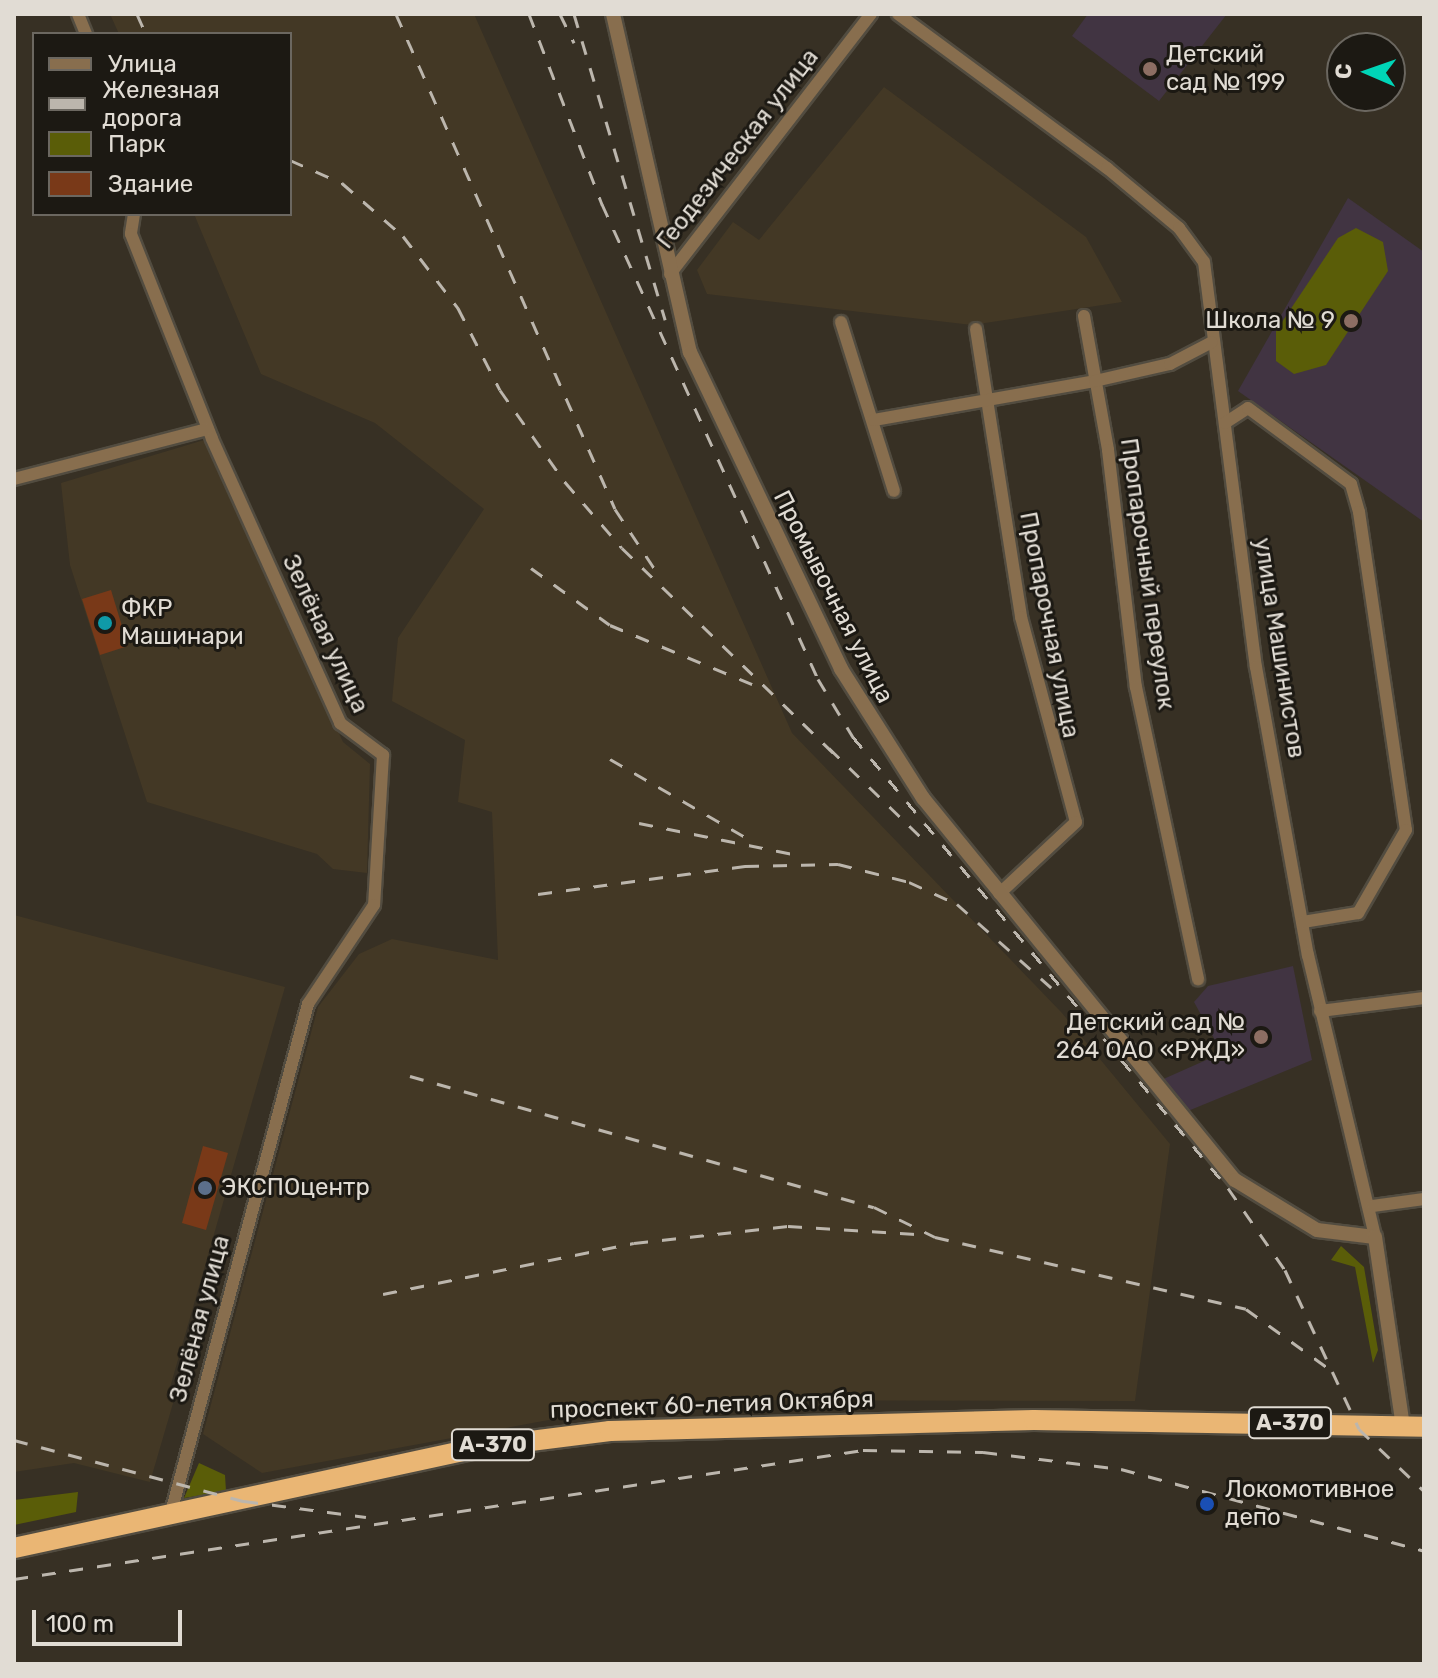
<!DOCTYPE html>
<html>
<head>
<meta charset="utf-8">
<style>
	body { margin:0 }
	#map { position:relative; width:1438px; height:1678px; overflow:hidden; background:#373024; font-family:Rubik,sans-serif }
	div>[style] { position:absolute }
	.built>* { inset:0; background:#433825 }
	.education>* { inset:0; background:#413442 }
	.green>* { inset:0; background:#5a5d08 }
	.building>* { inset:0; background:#793918 }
	.roads { filter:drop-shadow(2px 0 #524c40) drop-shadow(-2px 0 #524c40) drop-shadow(0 2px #524c40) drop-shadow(0 -2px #524c40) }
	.minor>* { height:12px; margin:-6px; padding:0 6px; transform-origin:6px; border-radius:6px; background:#886e4e }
	.tertiary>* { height:14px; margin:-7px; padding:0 7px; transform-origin:7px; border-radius:7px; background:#886e4e }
	.trunk>* { height:20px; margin:-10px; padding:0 10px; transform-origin:10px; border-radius:10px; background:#eab674 }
	.rail>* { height:3px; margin-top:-1.5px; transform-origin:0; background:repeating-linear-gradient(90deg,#bcb6ad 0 14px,transparent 0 28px) }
	.dots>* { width:22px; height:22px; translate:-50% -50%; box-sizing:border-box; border:4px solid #1c1913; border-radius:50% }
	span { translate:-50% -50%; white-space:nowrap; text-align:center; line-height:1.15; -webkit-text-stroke:6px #1c1913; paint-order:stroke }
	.shield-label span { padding:2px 6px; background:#1c1913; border:2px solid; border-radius:6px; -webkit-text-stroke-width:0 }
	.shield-label { font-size:22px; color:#e1dcd4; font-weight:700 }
	.poi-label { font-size:24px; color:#e1dcd4 }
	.left { translate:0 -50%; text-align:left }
	.right { translate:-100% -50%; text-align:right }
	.street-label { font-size:24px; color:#e1dcd4 }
	.frame { position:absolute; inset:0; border:16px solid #e1dcd4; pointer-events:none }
	.legend { position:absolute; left:32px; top:32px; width:260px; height:184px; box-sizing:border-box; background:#1c1913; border:2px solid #6b6760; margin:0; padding:10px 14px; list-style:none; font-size:24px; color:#e1dcd4 }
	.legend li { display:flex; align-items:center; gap:16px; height:40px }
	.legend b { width:40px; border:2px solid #6b6760 }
	.north { position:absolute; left:1326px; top:32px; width:80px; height:80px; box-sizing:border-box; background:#1c1913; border:2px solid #6b6760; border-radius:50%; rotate:272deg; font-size:22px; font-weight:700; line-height:32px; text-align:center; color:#e1dcd4 }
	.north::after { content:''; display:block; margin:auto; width:28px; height:36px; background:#00d5b7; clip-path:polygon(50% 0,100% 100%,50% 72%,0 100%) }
	.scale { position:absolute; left:32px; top:1610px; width:150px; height:36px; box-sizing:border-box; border:4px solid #e1dcd4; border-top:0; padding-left:10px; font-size:24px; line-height:28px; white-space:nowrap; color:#e1dcd4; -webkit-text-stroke:6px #1c1913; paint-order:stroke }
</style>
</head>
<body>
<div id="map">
	<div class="built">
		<div style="clip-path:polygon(110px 14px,474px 14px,792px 733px,1062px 1013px,1170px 1144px,1135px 1401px,657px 1400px,262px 1473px,203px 1434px,318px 1007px,359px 954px,392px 939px,498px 960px,492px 812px,458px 802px,465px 740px,392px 701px,398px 638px,484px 509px,375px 423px,261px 374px,194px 214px,290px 214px,290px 34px,119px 34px)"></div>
		<div style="clip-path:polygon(884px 87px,1086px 237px,1122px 302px,972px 325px,707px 294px,697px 270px,733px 222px,759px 240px)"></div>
		<div style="clip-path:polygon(204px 440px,343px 742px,370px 764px,367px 873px,333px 869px,317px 854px,147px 802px,70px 565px,61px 483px)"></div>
		<div style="clip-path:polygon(14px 915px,285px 987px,169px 1391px,174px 1400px,150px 1482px,74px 1463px,14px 1472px)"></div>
	</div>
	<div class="education">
		<div style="clip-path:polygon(1088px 14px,1227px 14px,1159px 101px,1072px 36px)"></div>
		<div style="clip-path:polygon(1348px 198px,1424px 252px,1424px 522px,1238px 391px)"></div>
		<div style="clip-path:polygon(1293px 966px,1312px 1060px,1183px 1113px,1159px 1081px,1222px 1053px,1194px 1002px,1208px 986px)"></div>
	</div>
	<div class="green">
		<div style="clip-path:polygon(1356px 228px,1383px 242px,1388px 271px,1326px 365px,1294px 374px,1276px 361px,1276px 331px,1338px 238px)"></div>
		<div style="clip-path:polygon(1341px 1246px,1364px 1267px,1378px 1350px,1373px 1363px,1355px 1267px,1331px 1260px)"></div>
		<div style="clip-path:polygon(199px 1463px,225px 1475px,226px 1491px,184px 1498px)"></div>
		<div style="clip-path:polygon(78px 1492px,76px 1512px,14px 1525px,14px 1500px)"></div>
	</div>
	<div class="building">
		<div style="clip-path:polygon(111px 590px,128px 646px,100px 655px,82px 599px)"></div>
		<div style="clip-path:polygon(203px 1146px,228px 1153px,206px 1230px,182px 1223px)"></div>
	</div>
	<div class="roads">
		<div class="minor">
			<div style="left:78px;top:14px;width:22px;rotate:68deg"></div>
			<div style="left:898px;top:14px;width:260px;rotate:36.4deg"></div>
			<div style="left:1107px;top:168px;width:94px;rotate:39.8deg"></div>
			<div style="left:1179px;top:228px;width:42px;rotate:53.7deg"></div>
			<div style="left:1204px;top:262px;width:408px;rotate:82.7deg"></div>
			<div style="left:1256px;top:667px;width:293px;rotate:79.8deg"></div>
			<div style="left:1308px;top:955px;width:290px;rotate:76.6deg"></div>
			<div style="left:134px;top:214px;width:20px;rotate:99deg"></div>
			<div style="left:131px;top:234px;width:220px;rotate:68.4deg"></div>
			<div style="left:212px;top:439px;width:312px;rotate:65.7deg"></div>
			<div style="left:340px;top:723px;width:54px;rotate:36.7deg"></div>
			<div style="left:383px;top:755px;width:150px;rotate:93.4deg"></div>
			<div style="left:374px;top:905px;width:119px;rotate:123.7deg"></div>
			<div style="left:308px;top:1004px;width:530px;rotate:105.08deg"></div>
			<div style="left:670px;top:274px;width:329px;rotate:-52.3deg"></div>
			<div style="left:1084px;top:316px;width:136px;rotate:79.8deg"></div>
			<div style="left:1108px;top:450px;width:239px;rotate:83.3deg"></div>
			<div style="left:1136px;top:687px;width:299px;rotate:78deg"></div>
			<div style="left:841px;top:322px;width:177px;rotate:72.6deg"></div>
			<div style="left:976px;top:329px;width:291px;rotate:81.1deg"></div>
			<div style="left:1021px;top:617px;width:212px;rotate:75deg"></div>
			<div style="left:1076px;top:822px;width:105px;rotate:136.9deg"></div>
			<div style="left:874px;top:420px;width:224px;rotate:-10deg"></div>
			<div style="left:1095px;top:381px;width:77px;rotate:-12.8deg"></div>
			<div style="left:1170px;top:364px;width:47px;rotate:-27.6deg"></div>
			<div style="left:1225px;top:423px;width:27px;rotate:-33deg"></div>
			<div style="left:1248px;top:408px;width:128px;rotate:36.4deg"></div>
			<div style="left:1351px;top:484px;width:29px;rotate:74deg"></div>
			<div style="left:1359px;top:512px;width:321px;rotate:81.6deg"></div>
			<div style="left:1406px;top:830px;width:96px;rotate:120deg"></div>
			<div style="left:1358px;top:913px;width:56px;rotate:170.7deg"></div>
			<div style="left:14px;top:479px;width:200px;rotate:-14.5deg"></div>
			<div style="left:1320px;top:1011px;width:105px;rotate:-7.1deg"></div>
			<div style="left:1373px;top:1206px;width:51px;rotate:-7.8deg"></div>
		</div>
		<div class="tertiary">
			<div style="left:613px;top:14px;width:347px;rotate:77.2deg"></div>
			<div style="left:690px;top:352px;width:351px;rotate:64.5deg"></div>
			<div style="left:841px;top:669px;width:153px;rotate:57.6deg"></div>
			<div style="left:923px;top:798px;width:493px;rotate:50.8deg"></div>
			<div style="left:1235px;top:1180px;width:96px;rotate:31.4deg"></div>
			<div style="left:1317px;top:1230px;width:58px;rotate:6.9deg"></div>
			<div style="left:1375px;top:1237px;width:191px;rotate:81.6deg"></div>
		</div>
		<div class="trunk">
			<div style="left:14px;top:1548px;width:472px;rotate:-12.2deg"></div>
			<div style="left:475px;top:1448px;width:136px;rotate:-7.2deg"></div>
			<div style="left:610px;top:1431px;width:424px;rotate:-1.5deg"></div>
			<div style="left:1034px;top:1420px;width:390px;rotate:1deg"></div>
		</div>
	</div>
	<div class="rail">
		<div style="left:137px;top:14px;width:22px;rotate:66deg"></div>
		<div style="left:396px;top:14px;width:541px;rotate:66.13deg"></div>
		<div style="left:615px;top:509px;width:71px;rotate:56.5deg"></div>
		<div style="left:529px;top:14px;width:204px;rotate:69deg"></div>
		<div style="left:602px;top:204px;width:522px;rotate:65.55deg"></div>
		<div style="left:818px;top:679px;width:68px;rotate:58.9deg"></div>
		<div style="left:853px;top:737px;width:587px;rotate:50.26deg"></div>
		<div style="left:1228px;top:1188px;width:100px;rotate:55.2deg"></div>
		<div style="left:1285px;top:1270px;width:175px;rotate:65deg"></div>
		<div style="left:1359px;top:1429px;width:90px;rotate:43.6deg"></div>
		<div style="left:560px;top:14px;width:32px;rotate:64deg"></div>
		<div style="left:574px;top:14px;width:319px;rotate:73.4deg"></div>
		<div style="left:290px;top:160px;width:57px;rotate:23.9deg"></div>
		<div style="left:342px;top:183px;width:81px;rotate:41deg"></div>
		<div style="left:403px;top:236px;width:91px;rotate:52.6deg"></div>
		<div style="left:458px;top:308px;width:92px;rotate:62.9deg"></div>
		<div style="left:500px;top:390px;width:113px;rotate:54.8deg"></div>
		<div style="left:565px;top:482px;width:87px;rotate:49.2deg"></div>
		<div style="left:622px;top:548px;width:299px;rotate:44.1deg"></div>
		<div style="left:531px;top:568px;width:97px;rotate:35.8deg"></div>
		<div style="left:610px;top:625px;width:154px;rotate:22.6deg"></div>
		<div style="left:829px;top:748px;width:139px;rotate:44.1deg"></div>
		<div style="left:610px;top:759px;width:158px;rotate:30deg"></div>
		<div style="left:639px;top:823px;width:167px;rotate:11.4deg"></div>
		<div style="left:538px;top:894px;width:209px;rotate:-7.7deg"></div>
		<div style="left:745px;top:866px;width:93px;rotate:-1.2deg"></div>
		<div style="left:838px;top:864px;width:73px;rotate:14.2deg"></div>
		<div style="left:909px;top:882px;width:53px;rotate:24.6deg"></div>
		<div style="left:957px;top:904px;width:131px;rotate:41.6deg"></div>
		<div style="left:410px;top:1076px;width:482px;rotate:15.8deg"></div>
		<div style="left:874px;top:1207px;width:68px;rotate:26.2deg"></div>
		<div style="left:935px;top:1237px;width:319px;rotate:13deg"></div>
		<div style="left:1246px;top:1309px;width:101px;rotate:35.7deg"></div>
		<div style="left:383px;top:1294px;width:256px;rotate:-11.5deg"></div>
		<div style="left:634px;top:1243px;width:155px;rotate:-6.3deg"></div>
		<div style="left:788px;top:1226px;width:128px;rotate:3.6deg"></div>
		<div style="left:14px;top:1440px;width:238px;rotate:14.9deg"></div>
		<div style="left:244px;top:1501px;width:123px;rotate:7.5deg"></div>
		<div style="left:14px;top:1579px;width:859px;rotate:-8.64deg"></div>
		<div style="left:863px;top:1450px;width:120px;rotate:1deg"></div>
		<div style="left:983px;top:1452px;width:139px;rotate:7deg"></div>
		<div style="left:1121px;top:1469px;width:314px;rotate:15.1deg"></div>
	</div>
	<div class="dots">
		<div style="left:1150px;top:69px;background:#8d6e63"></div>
		<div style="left:1351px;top:321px;background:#8d6e63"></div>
		<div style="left:105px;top:623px;background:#0f9aa8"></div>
		<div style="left:1261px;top:1037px;background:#8d6e63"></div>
		<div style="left:205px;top:1188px;background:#5c6f8a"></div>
		<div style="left:1207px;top:1504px;background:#1a4fb4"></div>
	</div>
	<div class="shield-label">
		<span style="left:1290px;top:1423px">А-370</span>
		<span style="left:493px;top:1445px">А-370</span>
	</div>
	<div class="poi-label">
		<span class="left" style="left:1166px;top:69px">Детский<br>сад № 199</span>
		<span class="right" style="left:1335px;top:321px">Школа № 9</span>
		<span class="left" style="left:121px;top:623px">ФКР<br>Машинари</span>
		<span class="right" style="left:1245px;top:1037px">Детский сад №<br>264 ОАО «РЖД»</span>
		<span class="left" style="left:221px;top:1188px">ЭКСПОцентр</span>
		<span class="left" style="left:1225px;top:1504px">Локомотивное<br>депо</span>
	</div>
	<div class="street-label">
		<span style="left:738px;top:149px;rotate:-52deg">Геодезическая улица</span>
		<span style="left:1147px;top:574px;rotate:82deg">Пропарочный переулок</span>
		<span style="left:833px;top:597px;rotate:63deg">Промывочная улица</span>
		<span style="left:1049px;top:625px;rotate:79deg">Пропарочная улица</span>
		<span style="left:325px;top:634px;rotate:65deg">Зелёная улица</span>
		<span style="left:1279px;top:648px;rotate:81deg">улица Машинистов</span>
		<span style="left:200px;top:1319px;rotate:-75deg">Зелёная улица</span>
		<span style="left:712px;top:1405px;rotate:-2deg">проспект 60-летия Октября</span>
	</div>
	<div class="frame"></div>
	<ul class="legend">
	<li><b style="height:10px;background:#886e4e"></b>Улица</li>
	<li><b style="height:10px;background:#bcb6ad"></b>Железная дорога</li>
	<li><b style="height:22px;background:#5a5d08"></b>Парк</li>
	<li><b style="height:22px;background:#793918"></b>Здание</li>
	</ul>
	<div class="north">С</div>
	<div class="scale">100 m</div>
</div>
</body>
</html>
